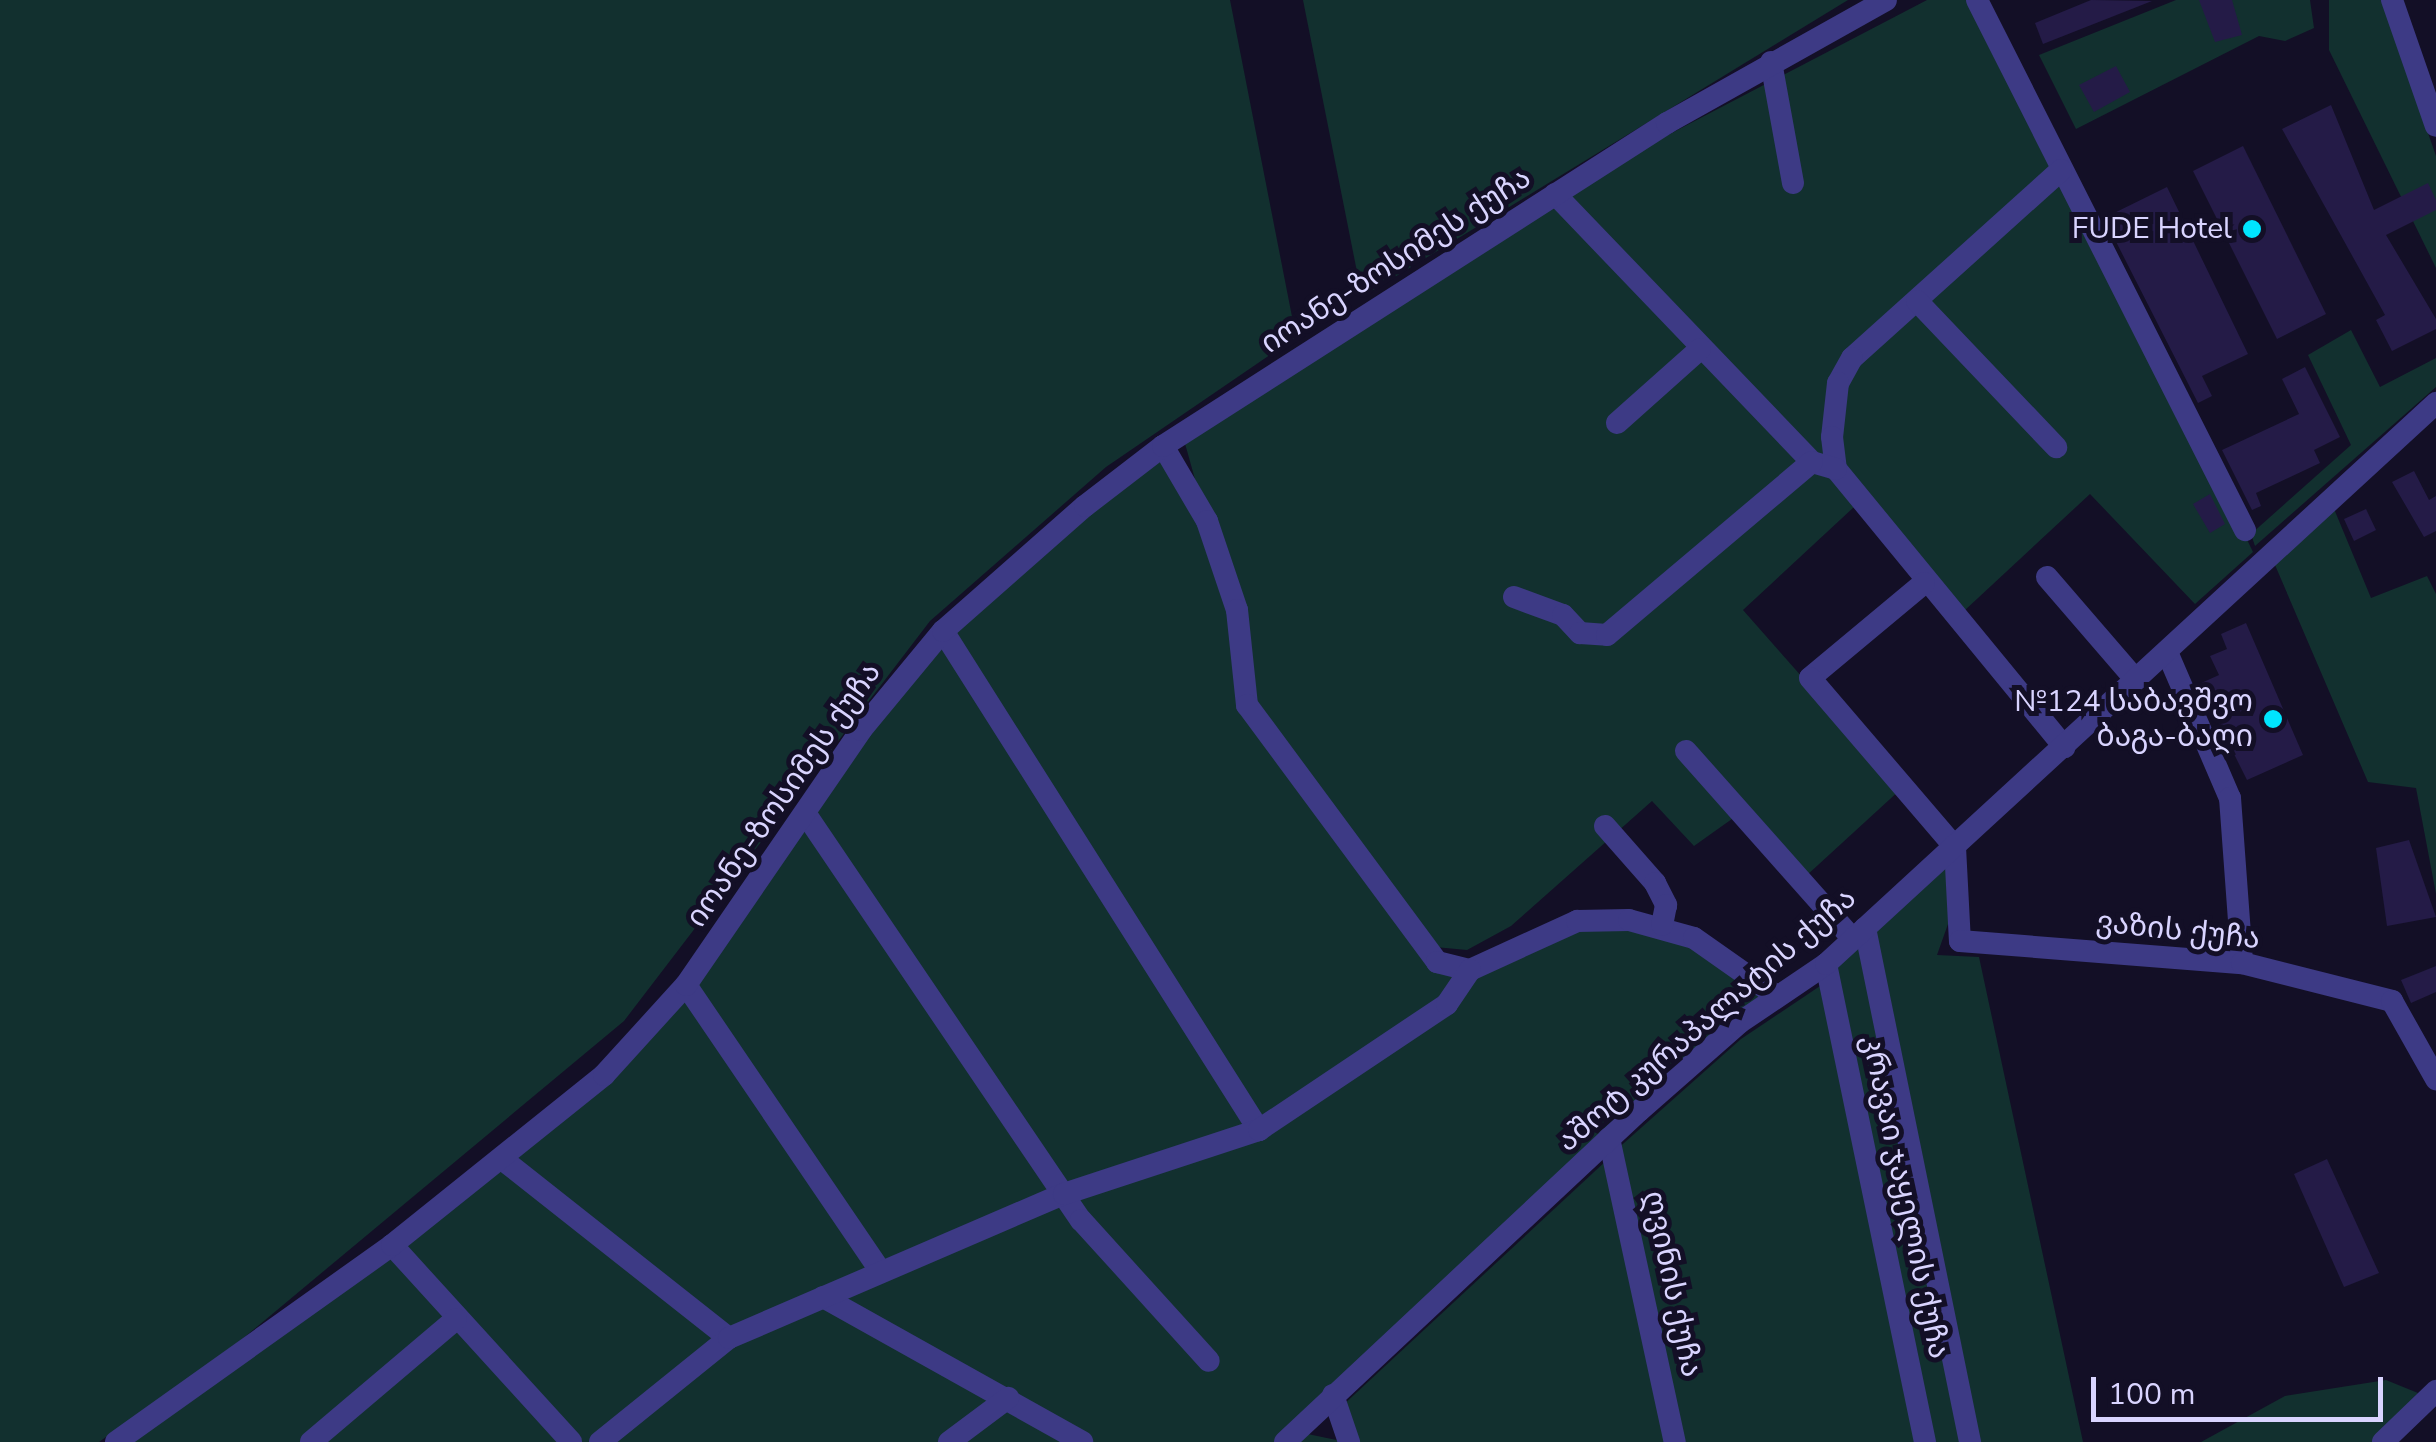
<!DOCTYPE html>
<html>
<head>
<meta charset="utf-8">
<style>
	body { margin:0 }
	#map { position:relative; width:2436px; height:1442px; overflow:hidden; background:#130f26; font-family:"Nunito Sans","Noto Sans Georgian",sans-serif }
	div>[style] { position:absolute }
	.green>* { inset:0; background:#12302f }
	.building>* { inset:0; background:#241b47 }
	.minor>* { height:22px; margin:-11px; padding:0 11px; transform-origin:11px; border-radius:11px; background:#3d3a85 }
	.dots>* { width:28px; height:28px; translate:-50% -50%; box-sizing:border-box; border:5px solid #130f26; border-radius:50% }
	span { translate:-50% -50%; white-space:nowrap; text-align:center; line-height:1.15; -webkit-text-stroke:10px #130f26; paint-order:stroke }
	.poi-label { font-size:30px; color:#d9d4ff }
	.right { translate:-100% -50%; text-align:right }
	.street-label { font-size:30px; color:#d9d4ff }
	.scale { position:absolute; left:2091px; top:1377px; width:292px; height:45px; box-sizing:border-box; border:5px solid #d9d4ff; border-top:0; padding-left:12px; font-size:30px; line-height:35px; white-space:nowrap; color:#d9d4ff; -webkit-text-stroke:8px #130f26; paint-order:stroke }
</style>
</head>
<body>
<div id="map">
	<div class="green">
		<div style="clip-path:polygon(0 0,1230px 0,1296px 337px,1106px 467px,930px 621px,624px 1021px,241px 1340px,99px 1442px,0 1442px)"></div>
		<div style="clip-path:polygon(1303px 0,1848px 0,1362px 297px)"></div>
		<div style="clip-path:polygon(1927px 0,1987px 0,2253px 552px,2195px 604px,2090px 494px,1964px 611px,1868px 494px,1743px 610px,1901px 789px,1806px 876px,1746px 809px,1694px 846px,1652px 801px,1511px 926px,1467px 950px,1435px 947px,1259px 707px,1184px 440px,1643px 148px)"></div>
		<div style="clip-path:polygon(2176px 0,2310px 0,2314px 28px,2285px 41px,2259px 36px,2076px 129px,2039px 55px)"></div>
		<div style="clip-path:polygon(2329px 0,2382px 0,2436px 156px,2436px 268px,2329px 50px)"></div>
		<div style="clip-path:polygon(2351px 330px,2380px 387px,2436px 358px,2436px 387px,2255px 546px,2251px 534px,2351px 445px,2308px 355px)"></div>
		<div style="clip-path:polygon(1163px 446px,1207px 521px,1247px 705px,1446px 969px,1577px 921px,1662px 925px,1775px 995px,1298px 1432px,1346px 1442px,116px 1442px,604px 1075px,943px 631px)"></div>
		<div style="clip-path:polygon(2332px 504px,2371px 598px,2427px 576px,2436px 594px,2436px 894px,2416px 788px,2368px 782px,2275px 565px)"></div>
		<div style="clip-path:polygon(1947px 863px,1953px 910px,1937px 955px,1979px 957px,2083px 1442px,1977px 1442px,1874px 921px)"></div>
		<div style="clip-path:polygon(1865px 928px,1970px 1442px,1925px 1442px,1826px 964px)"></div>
		<div style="clip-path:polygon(1826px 982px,1921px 1442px,1679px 1442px,1615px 1151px,1741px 1039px)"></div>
		<div style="clip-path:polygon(1608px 1159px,1670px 1442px,1353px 1442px,1341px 1407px)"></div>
		<div style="clip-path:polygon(2386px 1380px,2418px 1393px,2374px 1442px,2201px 1442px,2285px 1396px)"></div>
	</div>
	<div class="building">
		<div style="clip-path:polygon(2091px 0,2152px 1px,2043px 44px,2035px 23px)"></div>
		<div style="clip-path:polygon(2199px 0,2232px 0,2242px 35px,2215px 42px)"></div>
		<div style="clip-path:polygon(2116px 66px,2130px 92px,2094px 112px,2079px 85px)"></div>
		<div style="clip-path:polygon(2331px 105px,2374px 210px,2428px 183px,2436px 200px,2436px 210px,2386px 235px,2436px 319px,2436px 329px,2392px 351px,2376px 320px,2385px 315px,2282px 129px)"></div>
		<div style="clip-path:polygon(2243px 146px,2326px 314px,2277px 339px,2193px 171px)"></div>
		<div style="clip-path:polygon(2167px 187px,2248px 354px,2202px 376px,2212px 396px,2198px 403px,2104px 218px)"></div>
		<div style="clip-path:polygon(2305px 367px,2340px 437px,2314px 450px,2320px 463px,2256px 493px,2261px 506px,2252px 510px,2222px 450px,2299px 414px,2282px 379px)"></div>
		<div style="clip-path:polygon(2414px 471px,2429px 500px,2436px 496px,2436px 531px,2424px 537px,2392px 482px)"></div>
		<div style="clip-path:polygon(2210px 494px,2225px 524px,2210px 533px,2193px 504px)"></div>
		<div style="clip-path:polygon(2366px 509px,2376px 530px,2354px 541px,2344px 519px)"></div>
		<div style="clip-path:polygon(2246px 623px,2303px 755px,2247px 780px,2199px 684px,2219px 675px,2210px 656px,2227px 649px,2221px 634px)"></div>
		<div style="clip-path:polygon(2409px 840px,2436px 917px,2387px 926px,2376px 848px)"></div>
		<div style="clip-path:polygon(2436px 966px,2436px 992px,2411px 1003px,2401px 980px)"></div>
		<div style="clip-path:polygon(2327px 1159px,2379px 1273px,2344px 1287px,2294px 1174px)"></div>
	</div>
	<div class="minor">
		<div style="left:1977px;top:0;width:594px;rotate:63.18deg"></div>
		<div style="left:2392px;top:0;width:133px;rotate:70.8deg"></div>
		<div style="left:1771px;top:62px;width:123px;rotate:79.7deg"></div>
		<div style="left:2061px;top:170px;width:281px;rotate:138deg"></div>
		<div style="left:1852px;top:358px;width:29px;rotate:119deg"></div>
		<div style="left:1838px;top:383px;width:54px;rotate:96.3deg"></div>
		<div style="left:1832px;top:437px;width:32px;rotate:83deg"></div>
		<div style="left:1836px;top:469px;width:360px;rotate:50.6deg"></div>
		<div style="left:1555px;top:194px;width:371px;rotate:46.2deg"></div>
		<div style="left:1812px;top:462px;width:25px;rotate:16deg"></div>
		<div style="left:1917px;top:301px;width:202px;rotate:46.4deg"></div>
		<div style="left:1617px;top:423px;width:111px;rotate:-41.7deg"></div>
		<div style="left:1163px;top:446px;width:87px;rotate:59.6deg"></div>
		<div style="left:1207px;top:521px;width:94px;rotate:71.4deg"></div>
		<div style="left:1237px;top:610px;width:96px;rotate:84deg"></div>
		<div style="left:1247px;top:705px;width:320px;rotate:53.5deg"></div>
		<div style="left:1437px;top:962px;width:34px;rotate:14deg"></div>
		<div style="left:1470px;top:970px;width:118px;rotate:-24.6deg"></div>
		<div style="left:1577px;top:921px;width:52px;rotate:-1.1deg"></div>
		<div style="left:1629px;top:920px;width:67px;rotate:15.5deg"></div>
		<div style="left:1694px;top:938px;width:99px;rotate:35.1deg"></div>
		<div style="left:2047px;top:577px;width:136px;rotate:49.2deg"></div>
		<div style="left:1924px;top:583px;width:148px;rotate:140.2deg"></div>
		<div style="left:1810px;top:678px;width:223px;rotate:49.4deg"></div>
		<div style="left:1514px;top:597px;width:52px;rotate:20.2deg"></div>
		<div style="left:1563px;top:615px;width:25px;rotate:47deg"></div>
		<div style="left:1580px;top:633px;width:27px;rotate:4deg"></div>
		<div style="left:1607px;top:635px;width:268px;rotate:-40.2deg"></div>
		<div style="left:943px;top:631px;width:591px;rotate:57.66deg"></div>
		<div style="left:2167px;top:652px;width:159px;rotate:66.7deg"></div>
		<div style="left:2230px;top:798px;width:165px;rotate:85.8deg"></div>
		<div style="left:1686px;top:751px;width:251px;rotate:48.4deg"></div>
		<div style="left:805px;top:813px;width:492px;rotate:55.9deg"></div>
		<div style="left:1081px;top:1220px;width:190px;rotate:47.8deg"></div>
		<div style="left:1605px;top:826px;width:76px;rotate:48.7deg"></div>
		<div style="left:1655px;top:883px;width:25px;rotate:63deg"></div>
		<div style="left:1666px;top:905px;width:20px;rotate:101deg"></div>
		<div style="left:1955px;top:847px;width:94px;rotate:87deg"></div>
		<div style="left:1960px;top:941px;width:283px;rotate:4.5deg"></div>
		<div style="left:2242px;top:963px;width:155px;rotate:14.2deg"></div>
		<div style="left:2392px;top:1001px;width:90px;rotate:60.6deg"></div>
		<div style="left:1865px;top:928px;width:525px;rotate:78.45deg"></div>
		<div style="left:1826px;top:964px;width:488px;rotate:78.3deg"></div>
		<div style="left:686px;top:985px;width:347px;rotate:55.8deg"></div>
		<div style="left:1609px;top:1138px;width:311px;rotate:77.8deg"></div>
		<div style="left:502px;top:1159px;width:289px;rotate:38.3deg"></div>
		<div style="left:392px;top:1245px;width:266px;rotate:47.7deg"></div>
		<div style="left:823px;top:1297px;width:297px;rotate:29.2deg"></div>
		<div style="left:1333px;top:1395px;width:50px;rotate:71.2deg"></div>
		<div style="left:116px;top:1442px;width:339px;rotate:-35.5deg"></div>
		<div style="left:392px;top:1245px;width:272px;rotate:-38.7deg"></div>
		<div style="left:604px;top:1075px;width:122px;rotate:-47.7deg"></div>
		<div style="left:686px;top:985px;width:309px;rotate:-55.5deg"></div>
		<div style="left:861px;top:730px;width:129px;rotate:-50.4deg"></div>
		<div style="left:943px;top:631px;width:189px;rotate:-41.4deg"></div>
		<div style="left:1085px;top:506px;width:98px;rotate:-37.6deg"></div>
		<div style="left:1163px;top:446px;width:599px;rotate:-32.65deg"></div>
		<div style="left:1667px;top:123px;width:251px;rotate:-29.3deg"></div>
		<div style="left:311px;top:1442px;width:190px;rotate:-40.3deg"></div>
		<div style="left:600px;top:1442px;width:166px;rotate:-38.9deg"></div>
		<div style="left:729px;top:1338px;width:365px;rotate:-23.3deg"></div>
		<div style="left:1064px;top:1194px;width:205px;rotate:-18.2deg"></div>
		<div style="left:1259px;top:1130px;width:226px;rotate:-33.8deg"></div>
		<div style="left:1447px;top:1004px;width:41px;rotate:-55.9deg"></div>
		<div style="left:949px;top:1442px;width:74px;rotate:-36.7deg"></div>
		<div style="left:1285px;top:1442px;width:485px;rotate:-43.1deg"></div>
		<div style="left:1639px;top:1111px;width:133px;rotate:-41.3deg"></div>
		<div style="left:1739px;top:1023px;width:105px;rotate:-34.1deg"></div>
		<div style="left:1826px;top:964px;width:829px;rotate:-42.6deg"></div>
		<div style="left:2383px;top:1442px;width:74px;rotate:-43.9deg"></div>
	</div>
	<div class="dots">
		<div style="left:2252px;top:229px;background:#00e5ff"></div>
		<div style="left:2273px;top:719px;background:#00e5ff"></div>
	</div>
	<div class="poi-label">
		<span class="right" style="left:2232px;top:229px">FUDE Hotel</span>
		<span class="right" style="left:2253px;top:719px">№124 საბავშვო<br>ბაგა-ბაღი</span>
	</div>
	<div class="street-label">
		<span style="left:1396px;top:261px;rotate:-33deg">იოანე-ზოსიმეს ქუჩა</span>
		<span style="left:784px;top:795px;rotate:-55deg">იოანე-ზოსიმეს ქუჩა</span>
		<span style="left:2178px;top:931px;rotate:6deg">ვაზის ქუჩა</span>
		<span style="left:1707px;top:1020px;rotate:-41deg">აშოტ კურაპალატის ქუჩა</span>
		<span style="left:1905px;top:1197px;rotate:78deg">კრავაი ჯაყელის ქუჩა</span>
		<span style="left:1672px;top:1284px;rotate:78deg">ღვინის ქუჩა</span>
	</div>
	<div class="scale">100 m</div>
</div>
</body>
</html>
